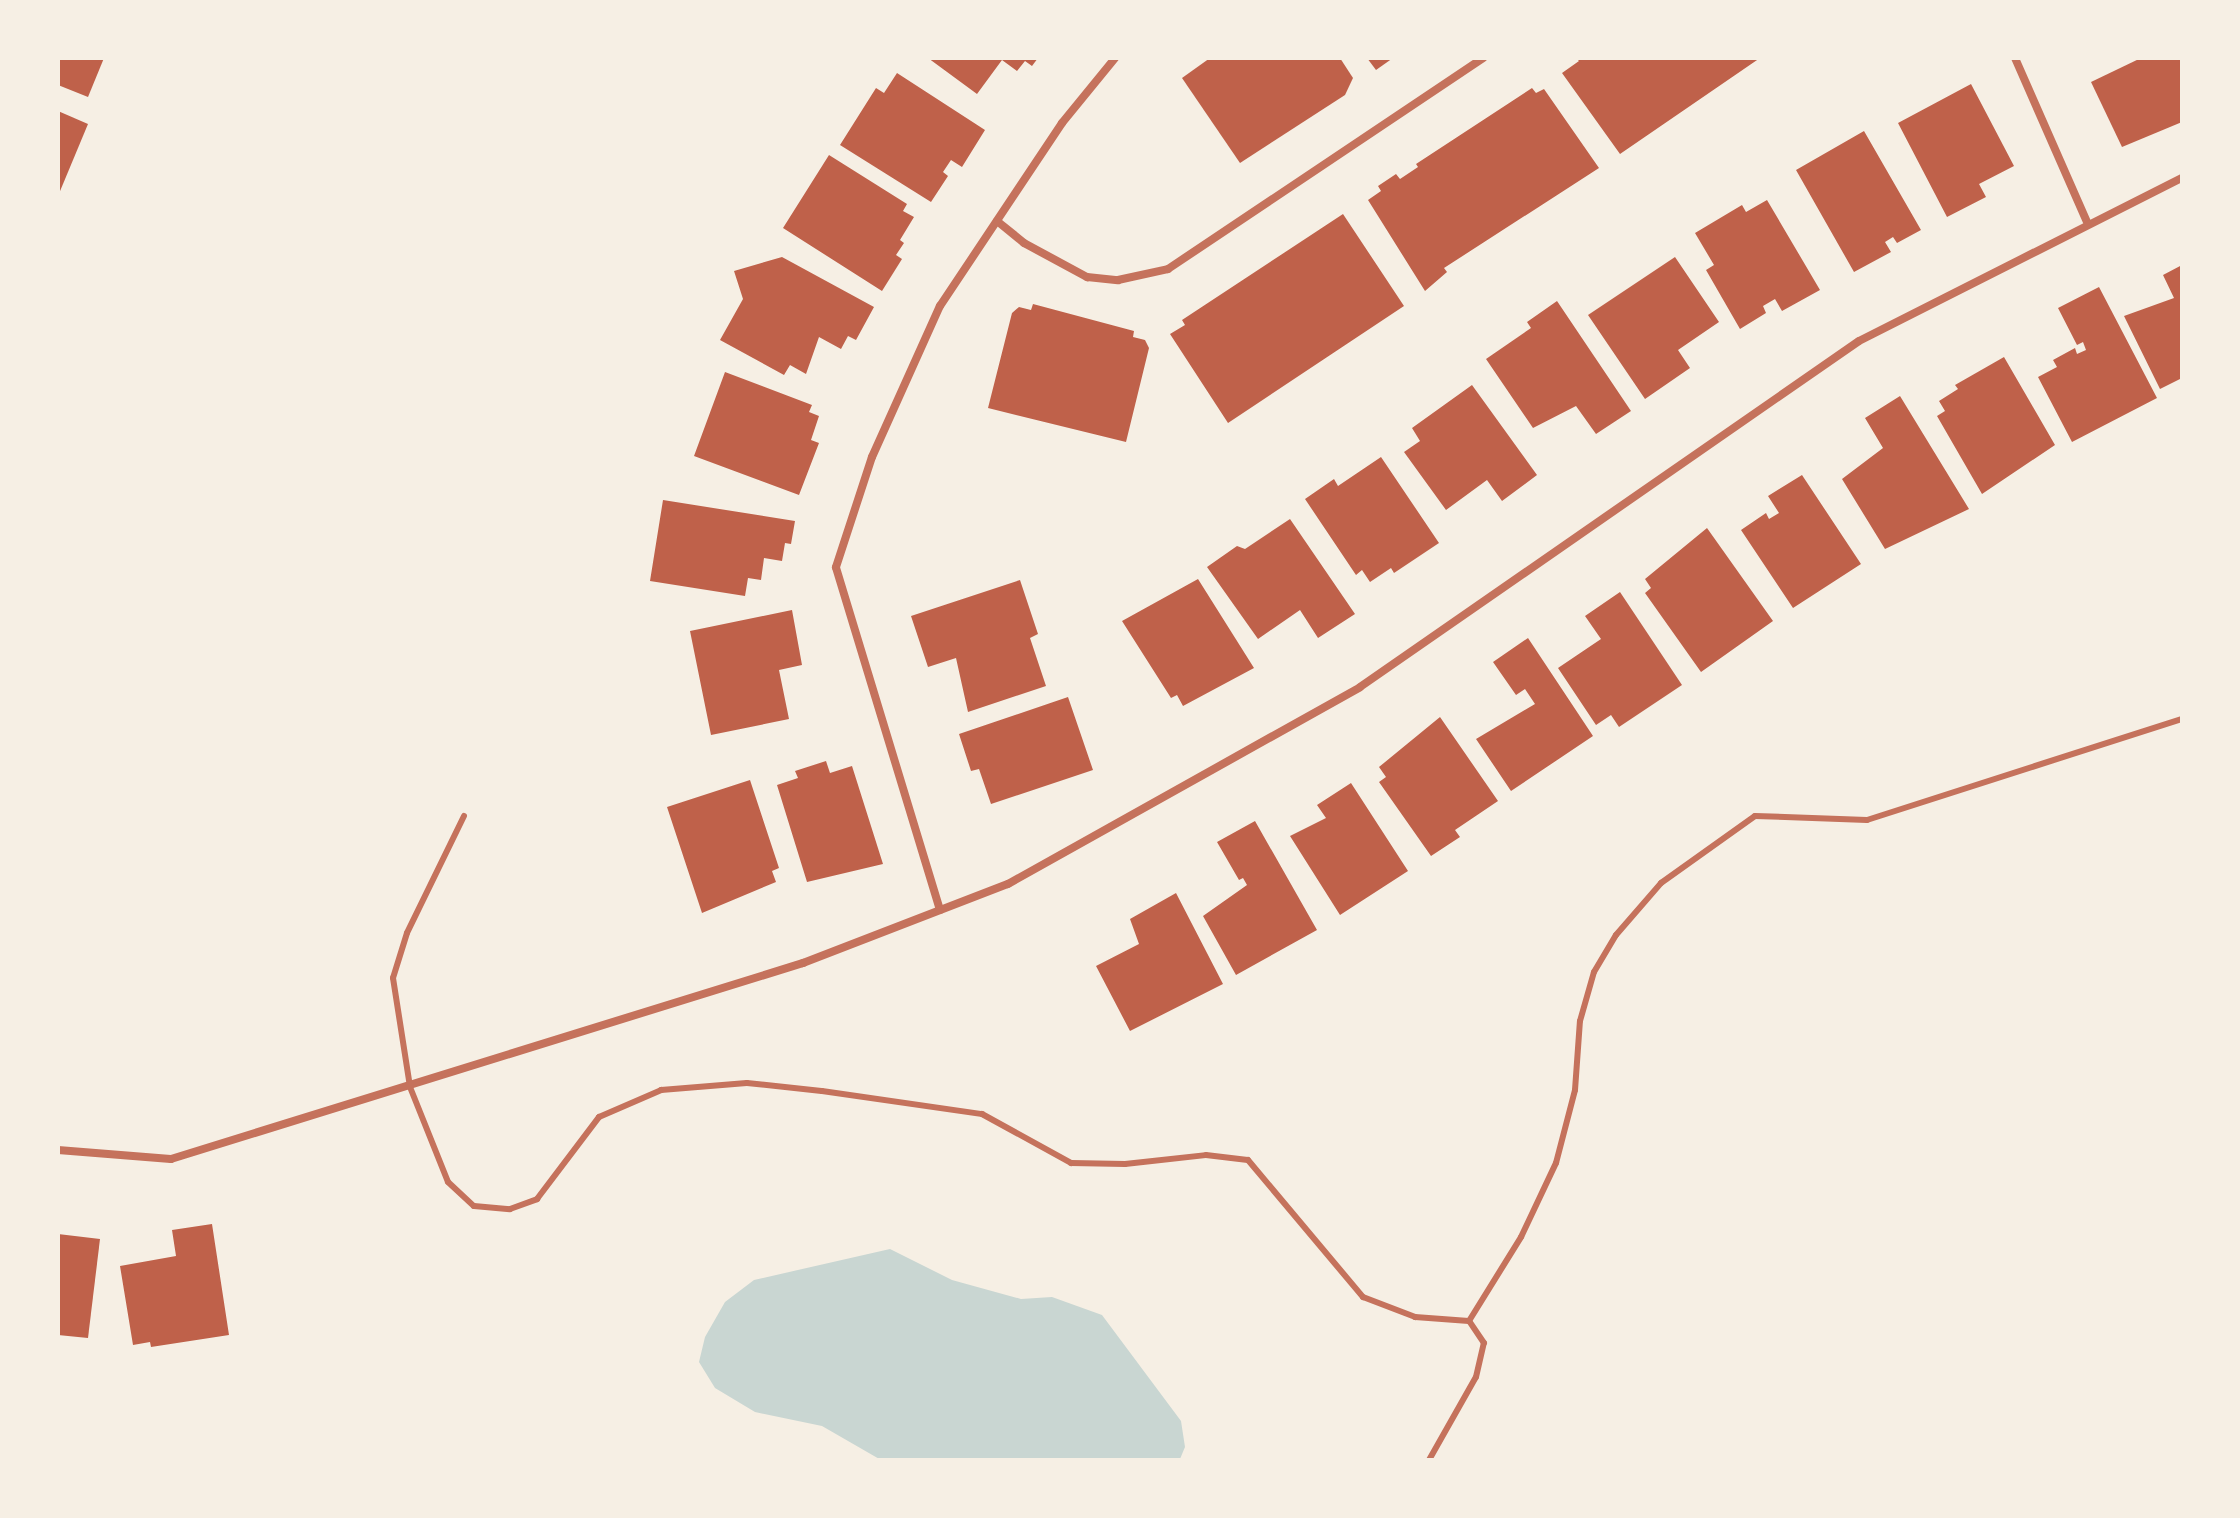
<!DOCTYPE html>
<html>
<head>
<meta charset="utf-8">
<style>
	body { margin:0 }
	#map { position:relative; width:2240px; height:1518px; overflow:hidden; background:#f6efe4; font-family:Cabin,sans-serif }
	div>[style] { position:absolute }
	.water>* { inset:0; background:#c9d6d2 }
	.building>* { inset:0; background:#bf614a }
	.service>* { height:6px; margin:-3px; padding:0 3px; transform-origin:3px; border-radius:3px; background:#c5725c }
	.minor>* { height:8px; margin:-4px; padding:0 4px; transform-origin:4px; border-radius:4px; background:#c5725c }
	span { translate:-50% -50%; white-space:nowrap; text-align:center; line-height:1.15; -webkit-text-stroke:7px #f6efe4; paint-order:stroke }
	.frame { position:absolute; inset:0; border:60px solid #f6efe4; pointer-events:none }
</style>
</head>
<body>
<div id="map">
	<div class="water">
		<div style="clip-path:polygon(890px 1249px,952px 1280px,1021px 1299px,1052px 1297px,1102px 1315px,1181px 1421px,1185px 1447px,1180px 1459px,881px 1460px,822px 1426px,755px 1412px,715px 1388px,699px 1362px,705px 1337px,725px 1302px,754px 1280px)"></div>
	</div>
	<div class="building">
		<div style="clip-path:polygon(58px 58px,104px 58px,88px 97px,58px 85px)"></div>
		<div style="clip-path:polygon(928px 58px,1038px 58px,1032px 66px,1025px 61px,1017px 71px,1002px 60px,977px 94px)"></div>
		<div style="clip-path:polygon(1210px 58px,1340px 58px,1353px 78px,1345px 95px,1240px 163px,1182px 78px)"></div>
		<div style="clip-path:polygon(1367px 58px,1393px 58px,1376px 70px)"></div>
		<div style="clip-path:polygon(1576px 58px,1760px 58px,1620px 154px,1562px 73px,1579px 61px)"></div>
		<div style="clip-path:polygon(2141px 58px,2182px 58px,2182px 122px,2122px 147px,2091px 82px)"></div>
		<div style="clip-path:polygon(897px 73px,985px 130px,962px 167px,951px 160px,943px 172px,948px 176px,931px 202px,840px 145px,876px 88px,884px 93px)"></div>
		<div style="clip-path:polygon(1971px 84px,2014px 166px,1979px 184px,1986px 197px,1947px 217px,1898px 123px)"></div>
		<div style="clip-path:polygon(1532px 88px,1536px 93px,1544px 89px,1599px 168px,1444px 268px,1447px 272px,1425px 291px,1368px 200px,1381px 191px,1378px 186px,1396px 174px,1400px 179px,1418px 167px,1416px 164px)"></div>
		<div style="clip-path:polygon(58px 111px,88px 124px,58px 196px)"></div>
		<div style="clip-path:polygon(1864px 131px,1921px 230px,1897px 243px,1893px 237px,1885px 242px,1891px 252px,1854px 272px,1796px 170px)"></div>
		<div style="clip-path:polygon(829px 155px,907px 204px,903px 211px,914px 217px,900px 240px,904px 243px,896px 255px,902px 259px,882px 291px,783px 228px)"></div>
		<div style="clip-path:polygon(1767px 200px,1820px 290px,1782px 311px,1775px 299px,1763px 306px,1766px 313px,1740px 329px,1706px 270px,1714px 265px,1695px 233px,1742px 205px,1746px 212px)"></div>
		<div style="clip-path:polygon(1343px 214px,1404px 306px,1228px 423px,1170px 334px,1185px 325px,1182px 320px)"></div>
		<div style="clip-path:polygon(782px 257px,874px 307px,856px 340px,848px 336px,841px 349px,819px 337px,806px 374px,790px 365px,784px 375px,720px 340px,743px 299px,734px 271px)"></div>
		<div style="clip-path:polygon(1675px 257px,1719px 322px,1678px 350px,1690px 368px,1645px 399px,1588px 315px)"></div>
		<div style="clip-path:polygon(2182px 265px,2182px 378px,2160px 389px,2124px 316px,2174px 298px,2163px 275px)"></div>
		<div style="clip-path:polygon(2099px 287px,2157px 398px,2072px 442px,2038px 377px,2057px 367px,2053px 360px,2075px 348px,2077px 354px,2086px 350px,2083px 342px,2077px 345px,2058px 308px)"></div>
		<div style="clip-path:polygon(1557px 301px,1631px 411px,1596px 434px,1576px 406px,1533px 428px,1486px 359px,1531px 328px,1527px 322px)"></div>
		<div style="clip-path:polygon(1033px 304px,1134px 331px,1133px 337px,1145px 340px,1149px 348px,1126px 442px,988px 408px,1012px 313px,1019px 307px,1031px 310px)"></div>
		<div style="clip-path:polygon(2004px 357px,2055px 445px,1982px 494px,1937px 416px,1945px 411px,1939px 401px,1958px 389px,1955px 385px)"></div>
		<div style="clip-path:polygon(725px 372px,812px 405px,809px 412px,819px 416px,811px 440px,819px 443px,799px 495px,694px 456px)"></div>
		<div style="clip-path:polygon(1472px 385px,1537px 475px,1502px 501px,1487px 480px,1446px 510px,1404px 452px,1420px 441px,1412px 428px)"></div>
		<div style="clip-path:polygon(1900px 396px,1969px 509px,1885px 549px,1842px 479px,1883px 448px,1865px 418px)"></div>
		<div style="clip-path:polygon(1381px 457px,1439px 543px,1394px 573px,1391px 568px,1370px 582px,1362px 570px,1356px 575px,1305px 499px,1334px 479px,1338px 486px)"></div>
		<div style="clip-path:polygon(1802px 475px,1861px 564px,1793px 608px,1741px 530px,1766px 513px,1769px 519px,1779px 513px,1768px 496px)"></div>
		<div style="clip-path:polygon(663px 500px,795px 521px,791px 544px,785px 543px,782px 561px,764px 558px,761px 580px,748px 578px,745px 596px,650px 581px)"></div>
		<div style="clip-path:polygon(1290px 519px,1355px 614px,1318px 638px,1300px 610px,1258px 639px,1207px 567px,1237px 546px,1245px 549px)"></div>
		<div style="clip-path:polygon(1707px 528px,1773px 621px,1701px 672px,1645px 593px,1651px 588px,1645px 579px)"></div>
		<div style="clip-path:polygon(1198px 579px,1254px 668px,1183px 706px,1177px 695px,1171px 698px,1122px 621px)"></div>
		<div style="clip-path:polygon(1020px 580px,1038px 634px,1030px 638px,1046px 686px,968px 712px,956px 658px,928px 667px,911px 616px)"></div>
		<div style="clip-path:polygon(1620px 592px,1682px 685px,1619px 727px,1611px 715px,1596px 725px,1558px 668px,1601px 639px,1585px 616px)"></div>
		<div style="clip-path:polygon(792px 610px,802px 665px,779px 670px,789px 719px,711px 735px,690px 631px)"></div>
		<div style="clip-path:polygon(1528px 638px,1593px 736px,1511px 791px,1476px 739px,1535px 704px,1525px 689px,1516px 695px,1493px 662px)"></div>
		<div style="clip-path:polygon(1068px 697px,1093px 770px,991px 804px,979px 769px,971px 771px,959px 734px)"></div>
		<div style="clip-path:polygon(1440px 717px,1498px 801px,1455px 830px,1460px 837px,1431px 856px,1379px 782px,1386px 777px,1379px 767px)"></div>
		<div style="clip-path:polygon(826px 761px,830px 773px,852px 766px,883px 864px,807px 882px,777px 785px,798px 778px,795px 771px)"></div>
		<div style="clip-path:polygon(750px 780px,779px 868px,772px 871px,776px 882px,702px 913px,667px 807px)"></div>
		<div style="clip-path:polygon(1351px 783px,1408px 871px,1340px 915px,1290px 836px,1326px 818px,1317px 805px)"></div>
		<div style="clip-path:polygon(1255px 821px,1317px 930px,1236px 975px,1203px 916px,1247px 885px,1243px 878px,1239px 880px,1217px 842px)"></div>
		<div style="clip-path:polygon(1176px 893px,1223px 984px,1130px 1031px,1096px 966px,1139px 944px,1130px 919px)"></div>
		<div style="clip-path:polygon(212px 1224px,229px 1335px,151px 1347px,150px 1342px,133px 1345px,120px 1266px,176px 1256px,172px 1230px)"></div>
		<div style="clip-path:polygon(58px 1234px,100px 1239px,88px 1338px,58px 1335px)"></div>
	</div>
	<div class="service">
		<div style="left:464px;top:816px;width:130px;rotate:116deg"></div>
		<div style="left:407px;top:933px;width:47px;rotate:107.3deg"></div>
		<div style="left:393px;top:978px;width:110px;rotate:81.1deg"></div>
		<div style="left:410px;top:1087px;width:102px;rotate:68.2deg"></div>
		<div style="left:448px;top:1182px;width:35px;rotate:43deg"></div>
		<div style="left:474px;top:1206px;width:36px;rotate:5deg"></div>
		<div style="left:510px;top:1209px;width:29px;rotate:-20deg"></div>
		<div style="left:537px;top:1199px;width:103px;rotate:-52.9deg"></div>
		<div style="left:599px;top:1117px;width:68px;rotate:-23.5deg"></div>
		<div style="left:661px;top:1090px;width:86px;rotate:-4.7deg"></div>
		<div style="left:747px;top:1083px;width:75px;rotate:6.1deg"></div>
		<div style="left:822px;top:1091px;width:162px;rotate:8.2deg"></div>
		<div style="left:982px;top:1114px;width:102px;rotate:28.8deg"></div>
		<div style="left:1071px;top:1163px;width:54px;rotate:1.1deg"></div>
		<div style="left:1125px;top:1164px;width:81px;rotate:-6.3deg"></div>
		<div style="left:1206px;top:1155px;width:42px;rotate:6.8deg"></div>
		<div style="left:1248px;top:1160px;width:179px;rotate:50deg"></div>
		<div style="left:1363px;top:1297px;width:56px;rotate:21deg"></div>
		<div style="left:1415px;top:1317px;width:54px;rotate:4.2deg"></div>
		<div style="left:1469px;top:1321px;width:99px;rotate:-58.2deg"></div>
		<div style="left:1521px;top:1237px;width:82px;rotate:-64.7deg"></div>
		<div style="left:1556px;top:1163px;width:75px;rotate:-75.4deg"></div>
		<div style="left:1575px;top:1090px;width:69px;rotate:-85.9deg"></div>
		<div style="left:1580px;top:1021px;width:51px;rotate:-74.1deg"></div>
		<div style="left:1594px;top:972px;width:43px;rotate:-59.3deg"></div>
		<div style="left:1616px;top:935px;width:69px;rotate:-49.1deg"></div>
		<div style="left:1661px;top:883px;width:115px;rotate:-35.5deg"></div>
		<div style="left:1755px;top:816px;width:112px;rotate:2deg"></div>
		<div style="left:1867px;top:820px;width:331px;rotate:-17.8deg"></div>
		<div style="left:1429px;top:1460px;width:95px;rotate:-60.5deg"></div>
		<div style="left:1476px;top:1377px;width:35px;rotate:-77deg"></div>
		<div style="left:1484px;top:1343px;width:27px;rotate:-124deg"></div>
	</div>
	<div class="minor">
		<div style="left:2015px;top:58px;width:179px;rotate:66.3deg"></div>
		<div style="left:997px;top:221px;width:35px;rotate:39deg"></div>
		<div style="left:1024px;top:243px;width:72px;rotate:28.4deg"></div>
		<div style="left:1087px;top:277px;width:31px;rotate:6deg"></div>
		<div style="left:1118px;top:280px;width:51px;rotate:-12.4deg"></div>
		<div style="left:1168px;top:269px;width:379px;rotate:-33.8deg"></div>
		<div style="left:940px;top:910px;width:358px;rotate:-106.9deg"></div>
		<div style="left:836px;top:567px;width:116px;rotate:-71.9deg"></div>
		<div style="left:872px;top:457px;width:166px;rotate:-65.8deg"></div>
		<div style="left:940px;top:306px;width:220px;rotate:-56.3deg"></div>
		<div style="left:1062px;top:123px;width:84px;rotate:-50.8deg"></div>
		<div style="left:58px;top:1150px;width:113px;rotate:4.6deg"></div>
		<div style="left:171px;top:1159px;width:662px;rotate:-17.23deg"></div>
		<div style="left:803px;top:963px;width:220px;rotate:-21.1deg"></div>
		<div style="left:1008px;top:884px;width:403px;rotate:-29.2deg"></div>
		<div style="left:1360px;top:687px;width:607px;rotate:-34.74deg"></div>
		<div style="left:1859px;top:341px;width:362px;rotate:-26.8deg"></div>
	</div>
	<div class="frame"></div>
</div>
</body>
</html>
